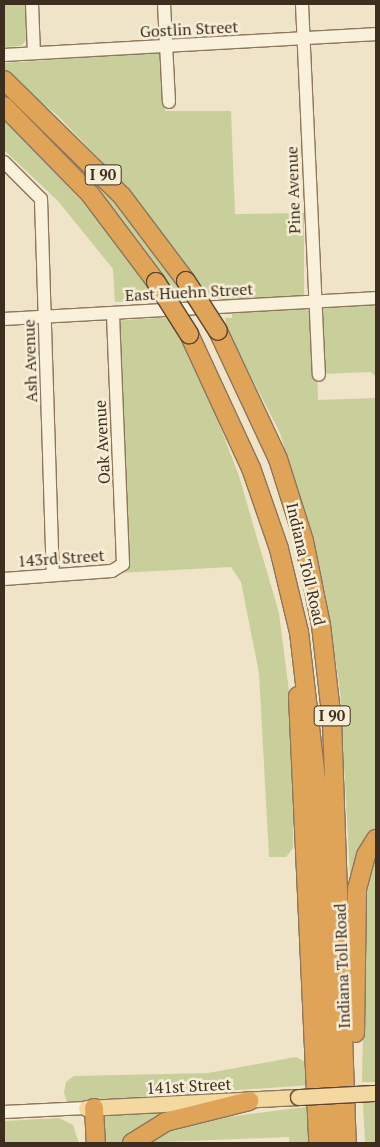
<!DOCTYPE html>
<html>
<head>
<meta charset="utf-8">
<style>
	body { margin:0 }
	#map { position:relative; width:380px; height:1147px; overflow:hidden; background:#f0e4c8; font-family:"PT Serif",serif }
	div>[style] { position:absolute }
	.green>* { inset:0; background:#c9cf9b }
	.roads { filter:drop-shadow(1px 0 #8d765c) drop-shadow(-1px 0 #8d765c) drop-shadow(0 1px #8d765c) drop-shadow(0 -1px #8d765c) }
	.minor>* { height:12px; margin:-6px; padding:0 6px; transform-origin:6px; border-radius:6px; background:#faf1dc }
	.major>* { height:15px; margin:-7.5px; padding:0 7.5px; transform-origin:7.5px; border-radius:7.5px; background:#f3d9a0 }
	.highway>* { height:18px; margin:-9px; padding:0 9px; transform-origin:9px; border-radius:9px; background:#e0a458 }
	.bridges { filter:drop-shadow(1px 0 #5b4430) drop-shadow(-1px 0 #5b4430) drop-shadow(0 1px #5b4430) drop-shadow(0 -1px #5b4430) }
	.major-bridge>* { height:15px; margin:-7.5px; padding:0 7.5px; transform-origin:7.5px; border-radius:7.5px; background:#f3d9a0 }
	.highway-bridge>* { height:18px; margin:-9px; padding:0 9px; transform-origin:9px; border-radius:9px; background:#e0a458 }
	span { translate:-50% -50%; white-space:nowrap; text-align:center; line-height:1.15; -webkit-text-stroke:5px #f7eed8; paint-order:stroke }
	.shield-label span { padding:1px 4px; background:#f7eed8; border:1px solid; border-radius:4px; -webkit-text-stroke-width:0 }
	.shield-label { font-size:15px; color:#3d2e20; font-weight:700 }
	.street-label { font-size:16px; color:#3d2e20 }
	.frame { position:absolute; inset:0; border:5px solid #3d2e20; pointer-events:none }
</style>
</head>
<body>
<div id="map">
	<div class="green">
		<div style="clip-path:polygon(4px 4px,26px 4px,28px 38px,21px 46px,4px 47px)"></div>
		<div style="clip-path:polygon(160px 52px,165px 111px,231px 111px,235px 214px,304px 213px,304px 295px,249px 301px,205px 297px,131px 192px,58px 116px,4px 71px,4px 63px)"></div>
		<div style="clip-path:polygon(4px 90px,103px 185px,189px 298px,175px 298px,95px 189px,4px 96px)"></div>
		<div style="clip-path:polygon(4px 118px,105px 226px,160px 299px,115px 302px,113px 269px,58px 201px,4px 150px)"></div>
		<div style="clip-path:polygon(315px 304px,318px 400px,376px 398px,376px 827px,359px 848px,350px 875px,340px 691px,325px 591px,280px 433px,227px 330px,225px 318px,232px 318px,232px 312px)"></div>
		<div style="clip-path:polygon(371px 304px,376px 308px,376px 376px,370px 372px,322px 374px,321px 306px)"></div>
		<div style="clip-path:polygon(171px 317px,207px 392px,239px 476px,279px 613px,295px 738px,293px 848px,286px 857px,269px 857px,259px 673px,241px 582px,231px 567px,119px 573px,112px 321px)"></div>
		<div style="clip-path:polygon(376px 853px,376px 1082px,362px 1082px,366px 880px)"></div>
		<div style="clip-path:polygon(296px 1057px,309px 1064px,311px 1085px,67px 1102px,64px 1093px,66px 1082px,74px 1076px,208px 1073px)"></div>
		<div style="clip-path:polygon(376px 1102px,376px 1143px,365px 1143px,363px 1103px)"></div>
		<div style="clip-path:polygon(312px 1106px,311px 1143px,289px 1143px,289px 1137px,141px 1143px,164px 1128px,189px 1122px)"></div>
		<div style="clip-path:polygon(170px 1113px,150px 1121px,123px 1143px,100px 1143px,101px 1118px,107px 1114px)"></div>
		<div style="clip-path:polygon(59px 1118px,73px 1125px,79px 1143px,4px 1143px,4px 1121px)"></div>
	</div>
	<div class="roads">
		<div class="minor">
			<div style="left:32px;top:4px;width:49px;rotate:87.7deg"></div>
			<div style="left:164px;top:4px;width:98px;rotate:87.1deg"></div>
			<div style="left:302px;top:4px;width:371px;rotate:87.4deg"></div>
			<div style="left:4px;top:55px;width:373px;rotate:-3.2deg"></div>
			<div style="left:4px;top:162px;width:52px;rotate:45deg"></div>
			<div style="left:41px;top:199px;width:376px;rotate:88.2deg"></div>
			<div style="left:4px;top:319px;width:373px;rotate:-3.2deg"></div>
			<div style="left:4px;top:579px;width:108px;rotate:-4.2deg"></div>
			<div style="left:112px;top:571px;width:13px;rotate:-32deg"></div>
			<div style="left:123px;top:564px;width:251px;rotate:-92.3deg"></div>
			<div style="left:4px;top:1112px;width:82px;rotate:-2.8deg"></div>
		</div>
		<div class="major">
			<div style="left:86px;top:1108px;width:212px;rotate:-3deg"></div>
		</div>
		<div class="highway">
			<div style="left:4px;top:80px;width:165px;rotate:44.5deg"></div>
			<div style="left:122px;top:196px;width:106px;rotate:53deg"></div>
			<div style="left:4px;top:106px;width:123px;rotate:45.7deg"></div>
			<div style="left:90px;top:194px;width:110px;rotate:53.1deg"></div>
			<div style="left:218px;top:331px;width:141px;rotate:64.9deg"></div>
			<div style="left:278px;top:459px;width:86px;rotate:72.4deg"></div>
			<div style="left:304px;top:541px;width:86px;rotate:78.6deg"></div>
			<div style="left:321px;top:625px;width:97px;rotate:83.5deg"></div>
			<div style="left:332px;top:721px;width:422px;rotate:88deg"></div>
			<div style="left:189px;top:334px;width:148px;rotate:65.2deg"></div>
			<div style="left:251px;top:468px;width:86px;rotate:70.9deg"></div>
			<div style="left:279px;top:549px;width:85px;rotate:76.5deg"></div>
			<div style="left:299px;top:632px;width:182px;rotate:83.4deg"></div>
			<div style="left:320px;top:813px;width:330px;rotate:88.1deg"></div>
			<div style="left:298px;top:696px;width:447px;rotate:87.4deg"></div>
			<div style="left:355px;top:1033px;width:144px;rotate:-89.2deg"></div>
			<div style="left:357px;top:889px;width:35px;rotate:-75deg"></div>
			<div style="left:366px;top:855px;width:19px;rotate:-58deg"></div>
			<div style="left:94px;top:1108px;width:35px;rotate:87deg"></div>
			<div style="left:132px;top:1143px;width:39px;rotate:-32deg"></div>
			<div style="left:165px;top:1122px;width:87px;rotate:-14deg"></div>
		</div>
	</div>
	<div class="bridges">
		<div class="major-bridge">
			<div style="left:298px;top:1097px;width:77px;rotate:-3deg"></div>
		</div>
		<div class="highway-bridge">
			<div style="left:186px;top:281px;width:59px;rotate:57.4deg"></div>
			<div style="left:156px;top:282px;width:62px;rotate:57.6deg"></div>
		</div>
	</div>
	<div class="shield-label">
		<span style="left:103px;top:175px">I 90</span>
		<span style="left:332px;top:716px">I 90</span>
	</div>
	<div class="street-label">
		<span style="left:189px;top:29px;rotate:-3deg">Gostlin Street</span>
		<span style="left:293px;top:190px;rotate:-92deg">Pine Avenue</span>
		<span style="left:189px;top:292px;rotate:-3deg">East Huehn Street</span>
		<span style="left:30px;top:361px;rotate:-92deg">Ash Avenue</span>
		<span style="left:102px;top:442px;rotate:-93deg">Oak Avenue</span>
		<span style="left:61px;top:558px;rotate:-4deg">143rd Street</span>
		<span style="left:306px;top:564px;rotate:77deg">Indiana Toll Road</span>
		<span style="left:342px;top:966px;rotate:-92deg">Indiana Toll Road</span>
		<span style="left:189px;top:1086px;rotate:-3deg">141st Street</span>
	</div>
	<div class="frame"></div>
</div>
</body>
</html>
